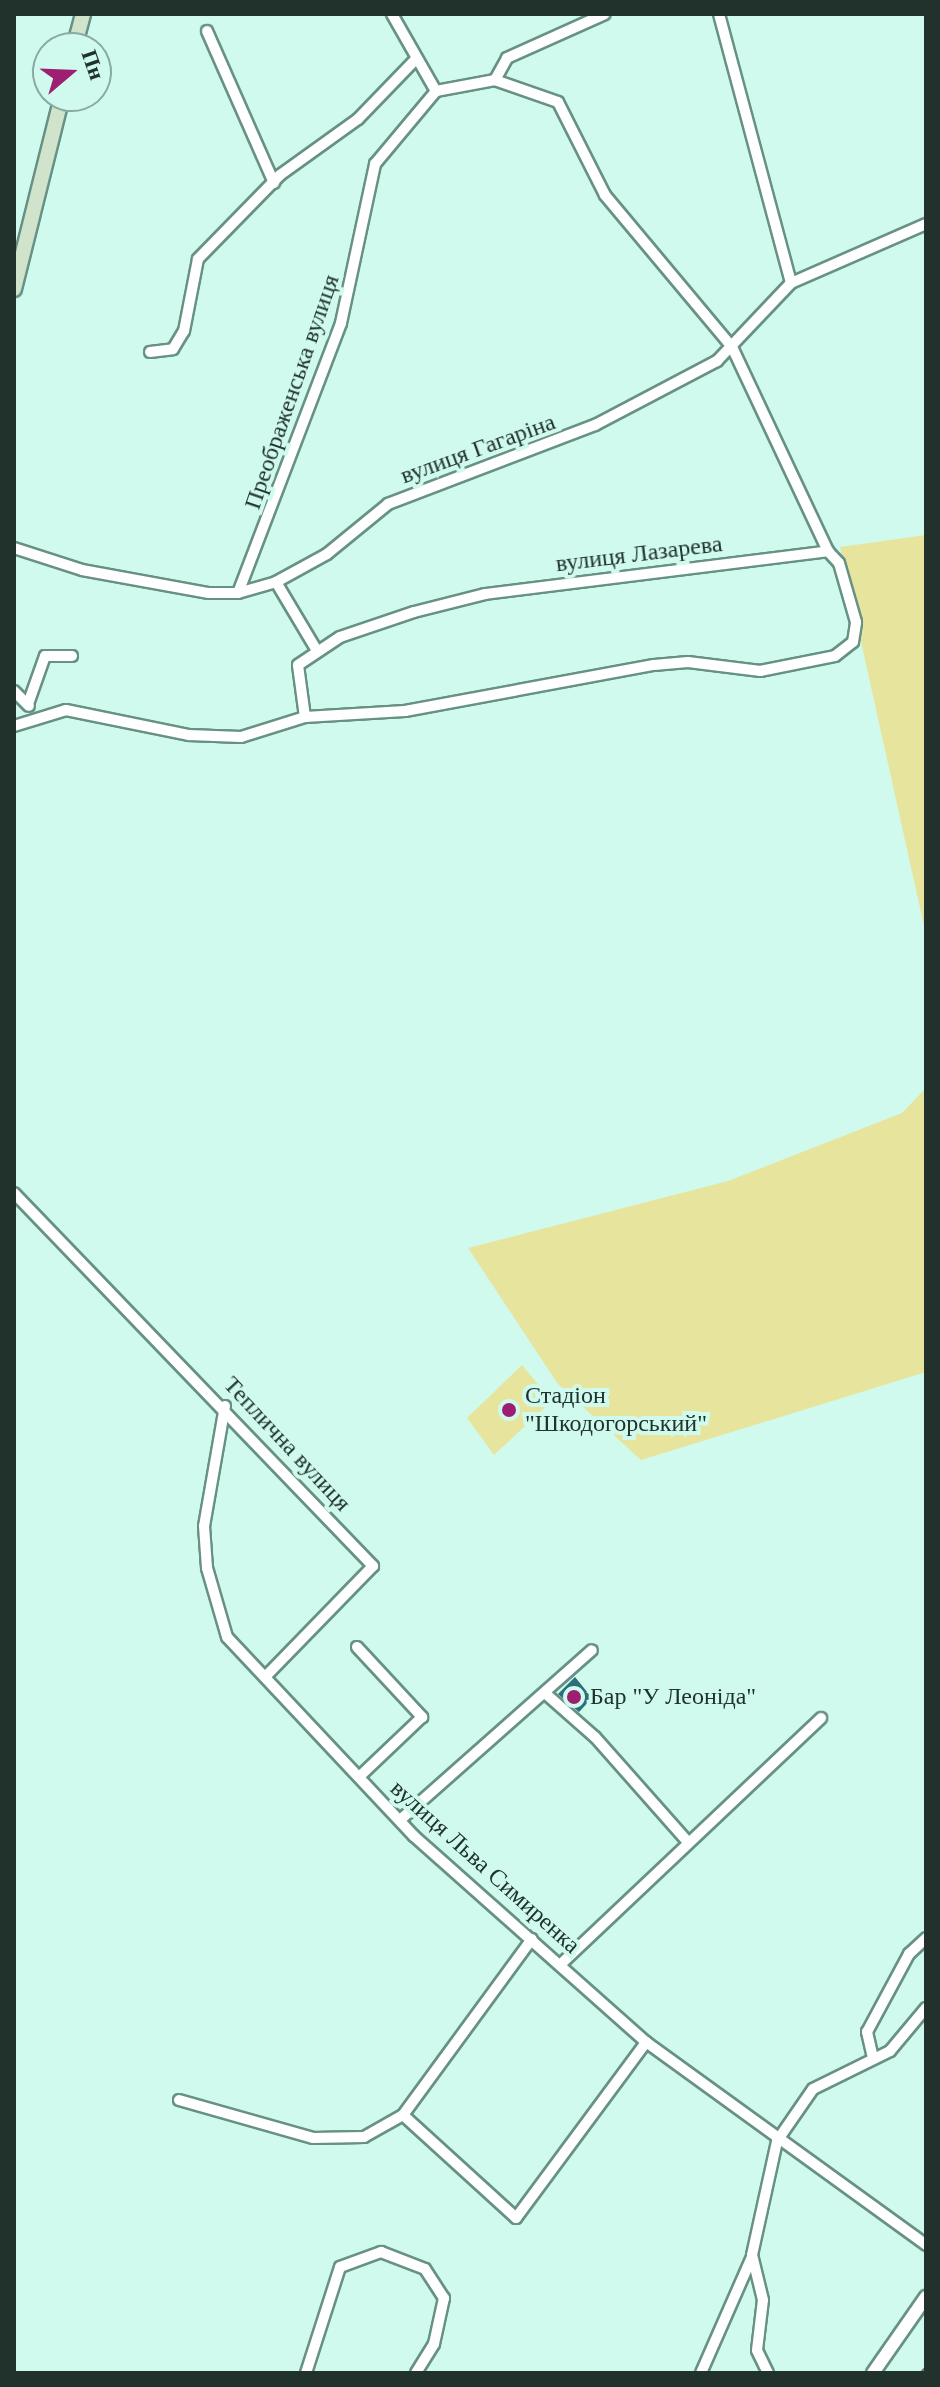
<!DOCTYPE html>
<html>
<head>
<meta charset="utf-8">
<style>
	body { margin:0 }
	#map { position:relative; width:940px; height:2387px; overflow:hidden; background:#cffaed; font-family:Georgia,serif }
	div>[style] { position:absolute }
	.green>* { inset:0; background:#e7e59d }
	.building>* { inset:0; background:#2a6f7a }
	.roads { filter:drop-shadow(2px 0 #689185) drop-shadow(-2px 0 #689185) drop-shadow(0 2px #689185) drop-shadow(0 -2px #689185) }
	.minor>* { height:10px; margin:-5px; padding:0 5px; transform-origin:5px; border-radius:5px; background:#fff }
	.tertiary>* { height:12px; margin:-6px; padding:0 6px; transform-origin:6px; border-radius:6px; background:#fff }
	.secondary>* { height:14px; margin:-7px; padding:0 7px; transform-origin:7px; border-radius:7px; background:#cfe4cb }
	.tram>* { height:2px; margin:-1px; padding:0 1px; transform-origin:1px; border-radius:1px; background:#607b73 }
	.dots>* { width:22px; height:22px; translate:-50% -50%; box-sizing:border-box; border:4px solid #cffaed; border-radius:50% }
	span { translate:-50% -50%; white-space:nowrap; text-align:center; line-height:1.15; -webkit-text-stroke:8px #cffaed; paint-order:stroke }
	.street-label { font-size:24px; color:#21322d }
	.poi-label { font-size:24px; color:#21322d }
	.left { translate:0 -50%; text-align:left }
	.frame { position:absolute; inset:0; border:16px solid #21322d; pointer-events:none }
	.north { position:absolute; left:32px; top:32px; width:80px; height:80px; box-sizing:border-box; background:#cffaed; border:2px solid #89aaa0; border-radius:50%; rotate:71deg; font-size:22px; font-weight:700; line-height:32px; text-align:center; color:#21322d }
	.north::after { content:''; display:block; margin:auto; width:28px; height:36px; background:#9e1e71; clip-path:polygon(50% 0,100% 100%,50% 72%,0 100%) }
</style>
</head>
<body>
<div id="map">
	<div class="green">
		<div style="clip-path:polygon(926px 535px,926px 935px,840px 547px)"></div>
		<div style="clip-path:polygon(926px 1088px,926px 1372px,641px 1460px,558px 1384px,468px 1248px,728px 1181px,902px 1113px)"></div>
		<div style="clip-path:polygon(522px 1365px,552px 1401px,494px 1455px,467px 1418px)"></div>
	</div>
	<div class="building">
		<div style="clip-path:polygon(575px 1677px,592px 1698px,579px 1712px,558px 1694px)"></div>
	</div>
	<div class="roads">
		<div class="minor">
			<div style="left:392px;top:14px;width:89px;rotate:60.3deg"></div>
			<div style="left:719px;top:14px;width:278px;rotate:75deg"></div>
			<div style="left:207px;top:31px;width:166px;rotate:66.2deg"></div>
			<div style="left:150px;top:352px;width:23px;rotate:-7deg"></div>
			<div style="left:173px;top:349px;width:21px;rotate:-59deg"></div>
			<div style="left:184px;top:331px;width:73px;rotate:-79deg"></div>
			<div style="left:198px;top:259px;width:117px;rotate:-45.7deg"></div>
			<div style="left:280px;top:175px;width:96px;rotate:-35.7deg"></div>
			<div style="left:358px;top:119px;width:81px;rotate:-46deg"></div>
			<div style="left:14px;top:548px;width:71px;rotate:17.9deg"></div>
			<div style="left:82px;top:570px;width:129px;rotate:10.3deg"></div>
			<div style="left:209px;top:593px;width:29px"></div>
			<div style="left:238px;top:593px;width:40px;rotate:-16deg"></div>
			<div style="left:276px;top:582px;width:58px;rotate:-28.8deg"></div>
			<div style="left:327px;top:554px;width:79px;rotate:-39.3deg"></div>
			<div style="left:388px;top:504px;width:222px;rotate:-20.9deg"></div>
			<div style="left:595px;top:425px;width:138px;rotate:-27.7deg"></div>
			<div style="left:717px;top:361px;width:108px;rotate:-46.5deg"></div>
			<div style="left:791px;top:283px;width:147px;rotate:-23.6deg"></div>
			<div style="left:276px;top:582px;width:78px;rotate:59.2deg"></div>
			<div style="left:238px;top:593px;width:289px;rotate:-69.1deg"></div>
			<div style="left:341px;top:323px;width:163px;rotate:-77.9deg"></div>
			<div style="left:375px;top:164px;width:95px;rotate:-50.1deg"></div>
			<div style="left:436px;top:91px;width:60px;rotate:-10.6deg"></div>
			<div style="left:495px;top:80px;width:25px;rotate:-61deg"></div>
			<div style="left:507px;top:58px;width:107px;rotate:-24.2deg"></div>
			<div style="left:14px;top:691px;width:21px;rotate:45deg"></div>
			<div style="left:28px;top:704px;width:51px;rotate:-70.5deg"></div>
			<div style="left:45px;top:656px;width:27px"></div>
			<div style="left:305px;top:717px;width:52px;rotate:-97.7deg"></div>
			<div style="left:298px;top:665px;width:50px;rotate:-33.7deg"></div>
			<div style="left:340px;top:637px;width:78px;rotate:-18.7deg"></div>
			<div style="left:414px;top:612px;width:73px;rotate:-14.2deg"></div>
			<div style="left:485px;top:594px;width:346px;rotate:-7.1deg"></div>
			<div style="left:828px;top:551px;width:225px;rotate:-115.2deg"></div>
			<div style="left:732px;top:347px;width:198px;rotate:-129.9deg"></div>
			<div style="left:605px;top:195px;width:104px;rotate:-116.8deg"></div>
			<div style="left:558px;top:102px;width:67px;rotate:-160.8deg"></div>
			<div style="left:14px;top:726px;width:54px;rotate:-17.1deg"></div>
			<div style="left:66px;top:710px;width:126px;rotate:11.5deg"></div>
			<div style="left:189px;top:735px;width:52px;rotate:2.2deg"></div>
			<div style="left:241px;top:737px;width:67px;rotate:-17.4deg"></div>
			<div style="left:305px;top:717px;width:100px;rotate:-3.4deg"></div>
			<div style="left:405px;top:711px;width:253px;rotate:-10.5deg"></div>
			<div style="left:654px;top:665px;width:34px;rotate:-5deg"></div>
			<div style="left:688px;top:662px;width:73px;rotate:7.1deg"></div>
			<div style="left:760px;top:671px;width:76px;rotate:-11.3deg"></div>
			<div style="left:835px;top:656px;width:23px;rotate:-38deg"></div>
			<div style="left:853px;top:642px;width:20px;rotate:-81deg"></div>
			<div style="left:856px;top:622px;width:61px;rotate:-106.1deg"></div>
			<div style="left:839px;top:563px;width:16px;rotate:-133deg"></div>
			<div style="left:14px;top:1193px;width:518px;rotate:46.1deg"></div>
			<div style="left:373px;top:1566px;width:155px;rotate:134.2deg"></div>
			<div style="left:225px;top:1406px;width:122px;rotate:99.9deg"></div>
			<div style="left:204px;top:1526px;width:42px;rotate:85.9deg"></div>
			<div style="left:207px;top:1568px;width:72px;rotate:73.8deg"></div>
			<div style="left:227px;top:1637px;width:273px;rotate:46.8deg"></div>
			<div style="left:414px;top:1836px;width:310px;rotate:41.6deg"></div>
			<div style="left:646px;top:2042px;width:346px;rotate:35.9deg"></div>
			<div style="left:357px;top:1647px;width:96px;rotate:47.1deg"></div>
			<div style="left:422px;top:1717px;width:87px;rotate:136.4deg"></div>
			<div style="left:546px;top:1694px;width:65px;rotate:41.3deg"></div>
			<div style="left:595px;top:1737px;width:137px;rotate:48.5deg"></div>
			<div style="left:400px;top:1820px;width:256px;rotate:-41.5deg"></div>
			<div style="left:561px;top:1964px;width:358px;rotate:-43.4deg"></div>
			<div style="left:873px;top:2058px;width:27px;rotate:-103deg"></div>
			<div style="left:867px;top:2032px;width:89px;rotate:-61.7deg"></div>
			<div style="left:909px;top:1954px;width:23px;rotate:-43deg"></div>
			<div style="left:179px;top:2100px;width:139px;rotate:15.8deg"></div>
			<div style="left:313px;top:2138px;width:51px;rotate:-1.1deg"></div>
			<div style="left:364px;top:2137px;width:45px;rotate:-29.4deg"></div>
			<div style="left:403px;top:2115px;width:218px;rotate:-53.8deg"></div>
			<div style="left:403px;top:2115px;width:153px;rotate:42.3deg"></div>
			<div style="left:516px;top:2218px;width:219px;rotate:-53.5deg"></div>
			<div style="left:306px;top:2373px;width:111px;rotate:-72.2deg"></div>
			<div style="left:340px;top:2267px;width:44px;rotate:-20.1deg"></div>
			<div style="left:381px;top:2252px;width:47px;rotate:21.1deg"></div>
			<div style="left:425px;top:2269px;width:35px;rotate:57deg"></div>
			<div style="left:444px;top:2298px;width:47px;rotate:102.3deg"></div>
			<div style="left:434px;top:2344px;width:34px;rotate:122deg"></div>
			<div style="left:701px;top:2373px;width:127px;rotate:-66.3deg"></div>
			<div style="left:768px;top:2373px;width:25px;rotate:-116deg"></div>
			<div style="left:757px;top:2350px;width:50px;rotate:-83.2deg"></div>
			<div style="left:763px;top:2300px;width:46px;rotate:-103.7deg"></div>
			<div style="left:752px;top:2255px;width:117px;rotate:-77.6deg"></div>
			<div style="left:777px;top:2141px;width:63px;rotate:-55.3deg"></div>
			<div style="left:813px;top:2089px;width:86px;rotate:-26.3deg"></div>
			<div style="left:890px;top:2051px;width:56px;rotate:-50.1deg"></div>
		</div>
		<div class="tertiary">
			<div style="left:873px;top:2373px;width:93px;rotate:-55.1deg"></div>
		</div>
		<div class="secondary">
			<div style="left:74px;top:48px;width:35px;rotate:-75deg"></div>
			<div style="left:14px;top:289px;width:199px;rotate:-76deg"></div>
		</div>
	</div>
	<div class="tram">
		<div style="left:920px;top:2373px;width:8px;rotate:-45deg"></div>
	</div>
	<div class="dots">
		<div style="left:509px;top:1410px;background:#9e1e71"></div>
		<div style="left:574px;top:1697px;background:#9e1e71"></div>
	</div>
	<div class="street-label">
		<span style="left:292px;top:392px;rotate:-71deg">Преображенська вулиця</span>
		<span style="left:478px;top:449px;rotate:-20deg">вулиця Гагаріна</span>
		<span style="left:639px;top:554px;rotate:-7deg">вулиця Лазарева</span>
		<span style="left:287px;top:1444px;rotate:47deg">Теплична вулиця</span>
		<span style="left:485px;top:1867px;rotate:42deg">вулиця Льва Симиренка</span>
	</div>
	<div class="poi-label">
		<span class="left" style="left:525px;top:1410px">Стадіон<br>"Шкодогорський"</span>
		<span class="left" style="left:590px;top:1697px">Бар "У Леоніда"</span>
	</div>
	<div class="frame"></div>
	<div class="north">Пн</div>
</div>
</body>
</html>
